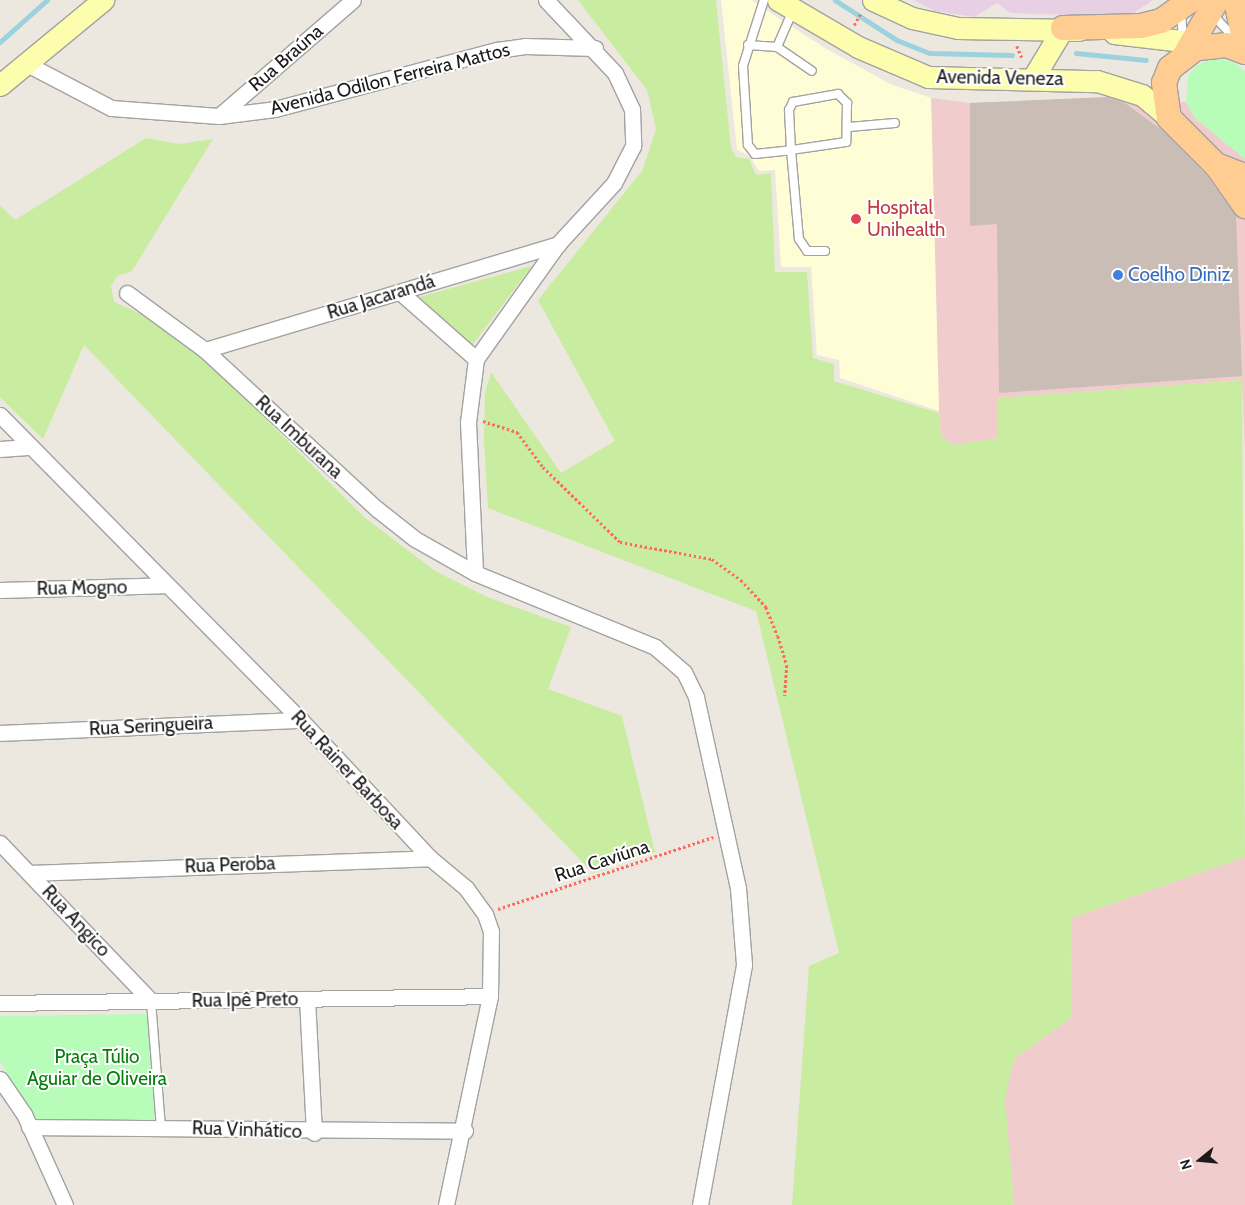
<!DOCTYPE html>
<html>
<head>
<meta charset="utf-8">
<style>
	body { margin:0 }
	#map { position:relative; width:1245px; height:1205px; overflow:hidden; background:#ede8df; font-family:Cabin,sans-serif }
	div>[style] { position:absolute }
	.commercial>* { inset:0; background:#f0cccc }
	.industrial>* { inset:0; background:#e7d0e3 }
	.education>* { inset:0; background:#fffdd6 }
	.grass>* { inset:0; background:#c8eca0 }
	.park>* { inset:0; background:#b7fcb9 }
	.stream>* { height:4.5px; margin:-2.25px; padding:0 2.25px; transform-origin:2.25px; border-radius:2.25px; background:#9cd2de }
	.building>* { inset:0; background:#c9bdb5 }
	.path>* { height:2.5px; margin-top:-1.25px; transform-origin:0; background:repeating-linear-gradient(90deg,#ff685e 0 2.5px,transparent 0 5px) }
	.roads { filter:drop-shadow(1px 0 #a2a2a2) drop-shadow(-1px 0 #a2a2a2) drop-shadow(0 1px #a2a2a2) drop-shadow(0 -1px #a2a2a2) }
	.lane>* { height:8px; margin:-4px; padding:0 4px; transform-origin:4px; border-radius:4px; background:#fff }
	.street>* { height:15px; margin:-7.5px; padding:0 7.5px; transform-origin:7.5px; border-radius:7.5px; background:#fff }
	.secondary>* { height:21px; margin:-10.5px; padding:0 10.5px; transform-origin:10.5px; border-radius:10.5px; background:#fcfdad }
	.primary>* { height:24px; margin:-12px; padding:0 12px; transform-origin:12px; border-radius:12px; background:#ffcc92 }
	.dots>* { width:14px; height:14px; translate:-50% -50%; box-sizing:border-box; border:2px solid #fff; border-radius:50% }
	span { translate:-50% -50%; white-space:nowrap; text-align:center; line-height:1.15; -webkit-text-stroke:4px #fff; paint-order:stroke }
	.street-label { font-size:19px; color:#1b1b1b }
	.health-label { font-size:19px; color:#be3a42 }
	.left { translate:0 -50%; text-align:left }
	.shop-label { font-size:19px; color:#366cbe }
	.park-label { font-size:19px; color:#047d0a }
	.north { position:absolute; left:1175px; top:1135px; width:50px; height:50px; -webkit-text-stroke:4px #fff; paint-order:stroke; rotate:253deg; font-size:14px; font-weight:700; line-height:20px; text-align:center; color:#1b1b1b }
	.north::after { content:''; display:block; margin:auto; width:18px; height:22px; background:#1b1b1b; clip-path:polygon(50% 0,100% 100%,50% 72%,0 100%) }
</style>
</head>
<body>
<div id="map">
	<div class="commercial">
		<div style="clip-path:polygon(1118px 97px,1186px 102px,1194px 117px,1245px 159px,1245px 453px,1242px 380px,998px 398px,998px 438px,953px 445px,941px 436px,939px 411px,931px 98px,970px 103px)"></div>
		<div style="clip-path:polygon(1245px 857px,1245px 1205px,1014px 1205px,1004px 1098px,1014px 1059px,1071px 1018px,1072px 918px)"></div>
	</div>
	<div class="industrial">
		<div style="clip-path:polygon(913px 0,1153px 0,1128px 17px,1010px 13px,997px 3px,974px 17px,935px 11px)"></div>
	</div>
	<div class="education">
		<div style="clip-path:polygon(721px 0,751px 0,825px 48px,890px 84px,931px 98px,939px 411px,840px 378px,839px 360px,817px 355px,811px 267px,781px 267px,775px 170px,759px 171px,750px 156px,737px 150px)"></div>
	</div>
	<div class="grass">
		<div style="clip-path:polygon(578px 0,716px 0,731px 148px,736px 157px,749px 159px,756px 175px,771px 173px,775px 272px,807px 272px,813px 358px,834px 364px,834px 381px,939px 413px,941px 436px,953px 445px,998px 438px,998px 398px,1242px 380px,1245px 857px,1072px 918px,1071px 1018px,1014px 1059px,1005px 1098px,1014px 1205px,792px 1205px,809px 966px,839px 953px,756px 611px,488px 508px,484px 441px,485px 393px,491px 372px,561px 473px,615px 441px,538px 300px,642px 171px,656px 129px,647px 90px)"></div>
		<div style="clip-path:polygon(146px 138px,179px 144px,213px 139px,132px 271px,117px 276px,111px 286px,114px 302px,150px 318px,201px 355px,364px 517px,435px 571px,487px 597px,571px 627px,548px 689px,622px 716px,655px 852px,593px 873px,84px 345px,43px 439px,0 397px,0 205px,15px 220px)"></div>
		<div style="clip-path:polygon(532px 266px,472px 345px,419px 297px)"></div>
	</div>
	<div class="park">
		<div style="clip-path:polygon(1214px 58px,1233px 62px,1245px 71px,1245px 159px,1194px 117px,1186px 102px,1188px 76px,1196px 66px)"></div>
		<div style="clip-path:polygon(147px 1014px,155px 1122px,36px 1120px,0 1062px,0 1016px)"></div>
	</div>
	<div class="stream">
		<div style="left:835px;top:0;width:74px;rotate:32.8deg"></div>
		<div style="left:897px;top:40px;width:35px;rotate:22deg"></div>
		<div style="left:930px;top:53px;width:82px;rotate:1.4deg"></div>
		<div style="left:0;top:42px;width:63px;rotate:-41.8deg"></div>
		<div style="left:1076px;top:53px;width:70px;rotate:5.7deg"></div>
	</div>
	<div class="building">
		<div style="clip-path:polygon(1107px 97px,1125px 103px,1163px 131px,1206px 175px,1236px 216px,1242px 376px,999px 393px,997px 224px,970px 226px,970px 103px)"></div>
	</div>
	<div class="path">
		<div style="left:854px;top:25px;width:14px;rotate:-60deg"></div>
		<div style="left:1017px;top:46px;width:15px;rotate:67deg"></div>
		<div style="left:483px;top:421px;width:36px;rotate:18deg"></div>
		<div style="left:517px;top:432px;width:44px;rotate:53.4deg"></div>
		<div style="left:543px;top:467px;width:107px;rotate:44.2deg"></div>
		<div style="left:620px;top:542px;width:94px;rotate:10.5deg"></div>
		<div style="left:712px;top:559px;width:36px;rotate:36deg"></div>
		<div style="left:741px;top:580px;width:37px;rotate:47deg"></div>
		<div style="left:766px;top:607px;width:31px;rotate:68deg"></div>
		<div style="left:778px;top:636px;width:30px;rotate:73deg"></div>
		<div style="left:787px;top:665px;width:31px;rotate:94deg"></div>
		<div style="left:498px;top:909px;width:227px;rotate:-18.5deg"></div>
	</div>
	<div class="roads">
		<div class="lane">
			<div style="left:764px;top:0;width:69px;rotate:107.7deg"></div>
			<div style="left:743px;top:66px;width:79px;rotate:86.4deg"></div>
			<div style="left:748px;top:145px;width:11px;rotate:52deg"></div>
			<div style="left:755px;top:154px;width:36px;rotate:-6deg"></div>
			<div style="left:791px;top:150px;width:89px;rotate:84.9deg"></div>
			<div style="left:799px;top:239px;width:14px;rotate:56deg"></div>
			<div style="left:807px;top:251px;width:18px"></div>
			<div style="left:1181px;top:12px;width:28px;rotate:86deg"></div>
			<div style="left:1212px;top:14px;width:37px;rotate:47deg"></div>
			<div style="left:748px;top:45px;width:29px;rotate:4deg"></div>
			<div style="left:777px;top:47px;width:42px;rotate:34.4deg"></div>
			<div style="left:777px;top:47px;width:40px;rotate:-66.6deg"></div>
			<div style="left:838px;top:94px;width:13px;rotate:45deg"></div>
			<div style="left:847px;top:103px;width:39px;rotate:91deg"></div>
			<div style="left:846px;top:142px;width:56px;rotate:171.7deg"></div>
			<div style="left:791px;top:150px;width:40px;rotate:-92.9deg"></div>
			<div style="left:789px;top:110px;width:9px;rotate:-63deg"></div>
			<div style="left:793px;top:102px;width:46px;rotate:-10.1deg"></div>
			<div style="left:849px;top:127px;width:46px;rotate:-5deg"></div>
			<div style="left:151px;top:1001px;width:126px;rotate:85.5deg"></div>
		</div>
		<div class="street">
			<div style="left:546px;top:0;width:100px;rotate:46.6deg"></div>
			<div style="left:615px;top:73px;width:40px;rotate:65deg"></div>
			<div style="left:632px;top:109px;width:37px;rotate:88deg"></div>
			<div style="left:633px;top:146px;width:42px;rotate:117.2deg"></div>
			<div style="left:614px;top:183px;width:83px;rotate:132.6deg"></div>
			<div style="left:558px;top:244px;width:141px;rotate:125.5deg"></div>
			<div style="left:476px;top:359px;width:64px;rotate:97.2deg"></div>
			<div style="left:468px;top:422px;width:151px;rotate:87.3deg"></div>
			<div style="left:475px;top:573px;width:195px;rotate:22.3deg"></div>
			<div style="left:655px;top:647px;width:38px;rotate:41deg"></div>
			<div style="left:684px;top:672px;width:28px;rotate:64deg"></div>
			<div style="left:696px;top:697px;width:196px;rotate:77.6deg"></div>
			<div style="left:738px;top:888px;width:77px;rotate:85.5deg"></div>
			<div style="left:744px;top:965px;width:244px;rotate:100.4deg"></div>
			<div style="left:27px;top:64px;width:95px;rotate:27.6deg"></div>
			<div style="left:111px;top:108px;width:108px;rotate:4.2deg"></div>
			<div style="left:219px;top:116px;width:56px;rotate:-7.1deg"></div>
			<div style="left:275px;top:109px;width:230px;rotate:-14.9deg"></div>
			<div style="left:497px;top:50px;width:28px;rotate:-8deg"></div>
			<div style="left:525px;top:46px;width:70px;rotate:1.6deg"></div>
			<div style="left:219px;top:116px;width:177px;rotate:-40.9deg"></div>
			<div style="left:400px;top:292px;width:101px;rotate:41.4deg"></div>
			<div style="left:127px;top:293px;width:97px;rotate:36.2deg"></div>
			<div style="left:205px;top:350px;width:234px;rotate:42.8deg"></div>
			<div style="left:377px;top:509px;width:48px;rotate:38.3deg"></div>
			<div style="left:415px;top:539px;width:69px;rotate:29.5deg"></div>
			<div style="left:205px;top:350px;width:369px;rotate:-16.7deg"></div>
			<div style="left:0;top:415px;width:429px;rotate:45.4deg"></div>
			<div style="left:301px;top:720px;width:189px;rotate:46.9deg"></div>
			<div style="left:430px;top:858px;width:47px;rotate:39.8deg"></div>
			<div style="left:466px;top:888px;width:32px;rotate:54deg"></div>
			<div style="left:485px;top:914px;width:18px;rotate:71deg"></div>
			<div style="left:491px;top:931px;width:65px;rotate:90.9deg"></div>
			<div style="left:490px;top:996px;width:214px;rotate:101.9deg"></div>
			<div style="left:0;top:449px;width:31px;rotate:-4deg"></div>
			<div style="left:0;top:590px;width:164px;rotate:-1.7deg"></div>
			<div style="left:0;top:733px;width:301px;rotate:-2.5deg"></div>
			<div style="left:0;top:843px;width:219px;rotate:46.3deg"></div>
			<div style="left:30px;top:873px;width:400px;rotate:-2.1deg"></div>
			<div style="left:307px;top:999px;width:134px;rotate:87deg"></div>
			<div style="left:0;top:1003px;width:490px;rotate:-0.8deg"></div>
			<div style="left:0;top:1079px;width:42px;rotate:55.6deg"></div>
			<div style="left:24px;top:1114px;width:100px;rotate:65.7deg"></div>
			<div style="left:29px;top:1127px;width:436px;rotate:0.5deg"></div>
		</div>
		<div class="secondary">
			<div style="left:778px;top:0;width:93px;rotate:30.4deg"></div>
			<div style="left:858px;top:47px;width:76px;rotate:23.2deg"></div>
			<div style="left:928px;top:77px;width:169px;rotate:1.4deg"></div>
			<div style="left:1097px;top:81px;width:47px;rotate:17.3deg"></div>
			<div style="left:1142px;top:95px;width:35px;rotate:40deg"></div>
			<div style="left:873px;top:0;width:43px;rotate:24.8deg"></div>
			<div style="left:912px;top:18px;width:47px;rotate:12.3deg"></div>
			<div style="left:958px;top:28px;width:121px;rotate:0.9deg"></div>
			<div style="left:1114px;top:33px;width:95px;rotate:6.7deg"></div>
			<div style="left:1033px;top:78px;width:58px;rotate:-59deg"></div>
			<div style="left:0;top:85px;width:134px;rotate:-39.5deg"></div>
		</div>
		<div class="primary">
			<div style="left:1236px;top:0;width:45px;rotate:78.4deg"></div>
			<div style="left:1063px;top:28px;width:78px;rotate:-1.5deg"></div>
			<div style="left:1141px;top:26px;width:21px;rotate:-14deg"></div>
			<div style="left:1161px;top:21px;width:37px;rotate:-35deg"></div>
			<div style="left:1245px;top:52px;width:19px;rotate:-159deg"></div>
			<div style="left:1227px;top:45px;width:31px;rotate:174deg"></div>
			<div style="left:1196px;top:48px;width:33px;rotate:142deg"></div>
			<div style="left:1170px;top:68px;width:16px;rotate:112deg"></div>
			<div style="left:1164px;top:83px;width:35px;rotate:82deg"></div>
			<div style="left:1169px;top:118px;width:66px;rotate:45deg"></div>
			<div style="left:1216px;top:165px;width:31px;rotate:21deg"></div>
			<div style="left:1186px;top:53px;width:61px;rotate:-59.7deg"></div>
			<div style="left:1217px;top:166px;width:49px;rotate:55deg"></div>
		</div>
	</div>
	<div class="dots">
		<div style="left:856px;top:219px;background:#e0444e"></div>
		<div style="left:1118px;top:275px;background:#3f7fe0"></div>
	</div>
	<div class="street-label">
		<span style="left:286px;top:58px;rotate:-41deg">Rua Braúna</span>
		<span style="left:1000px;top:78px;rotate:1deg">Avenida Veneza</span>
		<span style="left:390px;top:79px;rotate:-14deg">Avenida Odilon Ferreira Mattos</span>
		<span style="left:381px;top:297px;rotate:-17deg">Rua Jacarandá</span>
		<span style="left:299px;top:437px;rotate:43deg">Rua Imburana</span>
		<span style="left:82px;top:588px;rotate:-1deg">Rua Mogno</span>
		<span style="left:151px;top:726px;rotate:-3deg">Rua Seringueira</span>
		<span style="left:347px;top:770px;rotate:47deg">Rua Rainer Barbosa</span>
		<span style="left:602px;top:861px;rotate:-18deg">Rua Caviúna</span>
		<span style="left:230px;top:865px;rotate:-2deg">Rua Peroba</span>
		<span style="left:76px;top:921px;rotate:47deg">Rua Angico</span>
		<span style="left:245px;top:1000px;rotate:-1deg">Rua Ipê Preto</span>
		<span style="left:247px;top:1130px;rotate:2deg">Rua Vinhático</span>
	</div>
	<div class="health-label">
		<span class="left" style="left:867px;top:219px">Hospital<br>Unihealth</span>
	</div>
	<div class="shop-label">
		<span class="left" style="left:1128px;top:275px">Coelho Diniz</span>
	</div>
	<div class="park-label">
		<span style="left:97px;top:1068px">Praça Túlio<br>Aguiar de Oliveira</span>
	</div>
	<div class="north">N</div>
</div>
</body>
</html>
